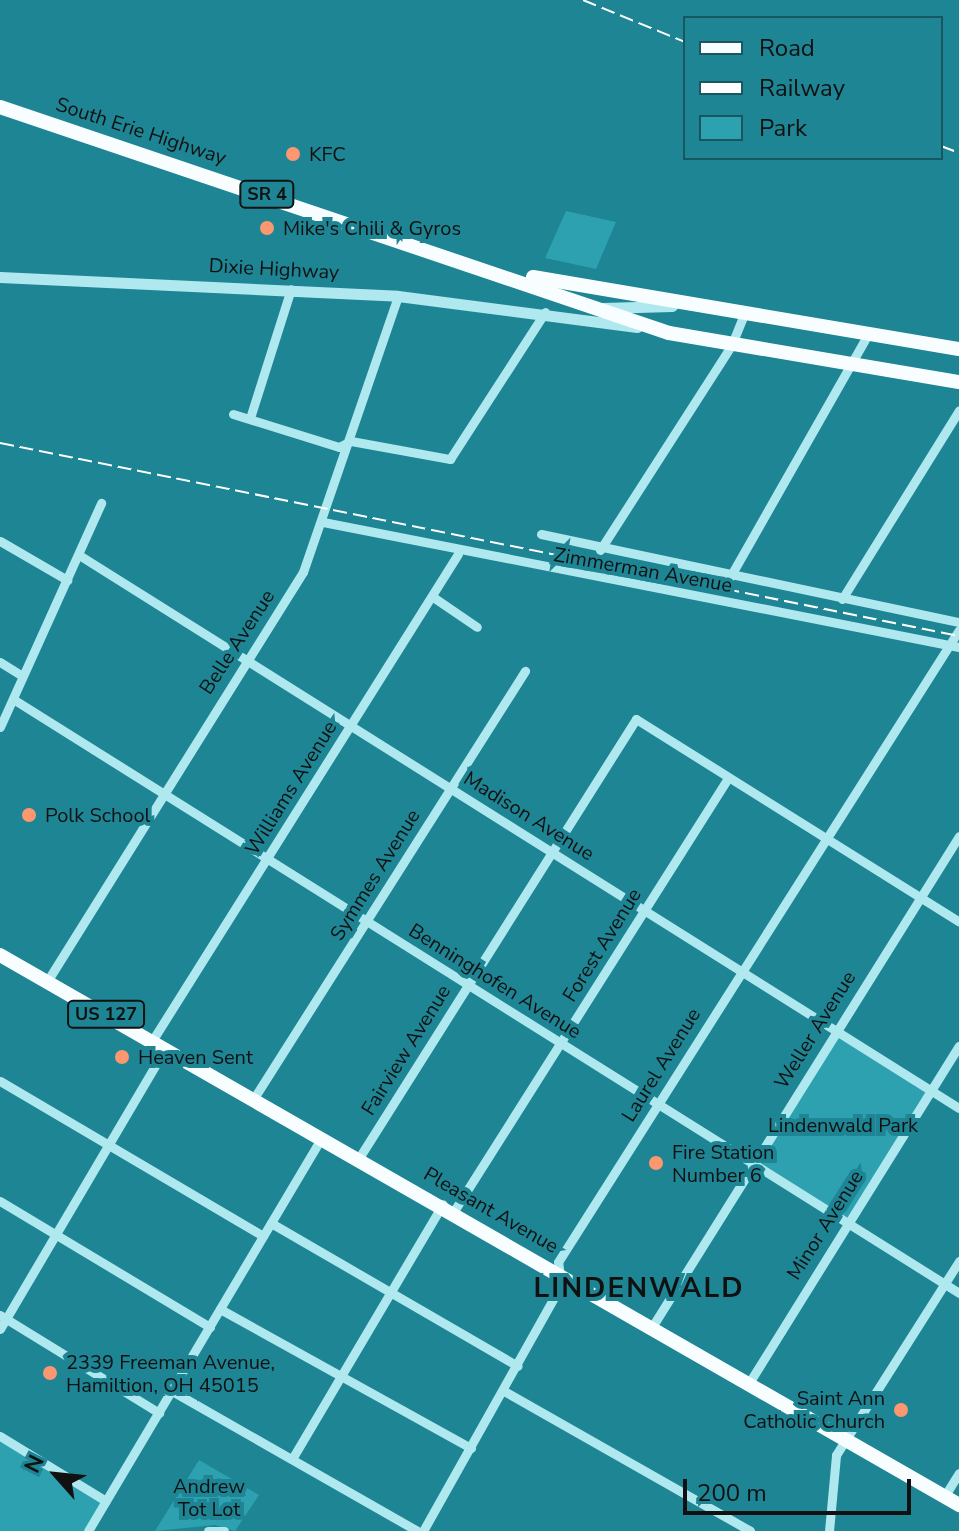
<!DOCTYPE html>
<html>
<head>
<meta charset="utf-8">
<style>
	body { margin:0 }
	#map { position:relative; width:959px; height:1531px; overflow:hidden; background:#1e8594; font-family:"Nunito Sans",sans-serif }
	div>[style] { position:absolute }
	.green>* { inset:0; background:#2ea1b0 }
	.minor>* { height:9px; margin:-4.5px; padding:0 4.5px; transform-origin:4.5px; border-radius:4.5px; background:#b0e8ef }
	.tertiary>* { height:11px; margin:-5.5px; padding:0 5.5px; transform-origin:5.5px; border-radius:5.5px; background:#b0e8ef }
	.primary>* { height:14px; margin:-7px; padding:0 7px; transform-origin:7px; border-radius:7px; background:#f8feff }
	.rail>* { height:2px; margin-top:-1px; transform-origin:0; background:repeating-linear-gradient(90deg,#fff 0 14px,transparent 0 20px) }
	.dots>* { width:22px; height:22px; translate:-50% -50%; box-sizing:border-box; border:4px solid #1e8594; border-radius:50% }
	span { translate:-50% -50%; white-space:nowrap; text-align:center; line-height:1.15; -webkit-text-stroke:8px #1e8594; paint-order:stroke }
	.shield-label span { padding:2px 6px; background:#1e8594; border:2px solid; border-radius:6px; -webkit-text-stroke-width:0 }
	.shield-label { font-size:18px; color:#111; font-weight:700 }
	.street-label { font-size:20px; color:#111 }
	.poi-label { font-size:20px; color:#111 }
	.left { translate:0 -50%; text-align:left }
	.right { translate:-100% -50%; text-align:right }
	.park-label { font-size:20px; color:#111 }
	.district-label { font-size:28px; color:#111; font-weight:700; letter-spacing:2px }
	.legend { position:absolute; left:683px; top:16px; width:260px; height:144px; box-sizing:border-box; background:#1e8594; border:2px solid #195760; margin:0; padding:10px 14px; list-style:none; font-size:24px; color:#111 }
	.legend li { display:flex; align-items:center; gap:16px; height:40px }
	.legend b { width:40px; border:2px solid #195760 }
	.north { position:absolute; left:16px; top:1435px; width:80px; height:80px; -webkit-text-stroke:6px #1e8594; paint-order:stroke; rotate:297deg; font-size:22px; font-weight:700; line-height:32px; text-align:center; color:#111 }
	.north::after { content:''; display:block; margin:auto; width:28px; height:36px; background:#111; clip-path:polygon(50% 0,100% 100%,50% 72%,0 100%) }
	.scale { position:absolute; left:683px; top:1479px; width:228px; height:36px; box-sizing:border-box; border:4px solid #111; border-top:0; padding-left:10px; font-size:24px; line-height:28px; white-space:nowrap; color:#111; -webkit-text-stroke:6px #1e8594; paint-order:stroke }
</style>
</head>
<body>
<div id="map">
	<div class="green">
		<div style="clip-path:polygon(566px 211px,616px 222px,596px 269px,545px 258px)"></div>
		<div style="clip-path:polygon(837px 1030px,931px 1091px,847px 1223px,751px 1163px)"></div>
		<div style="clip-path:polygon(0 1436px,106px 1501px,88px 1531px,0 1531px)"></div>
		<div style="clip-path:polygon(199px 1460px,259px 1495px,235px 1531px,215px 1525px,155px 1531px)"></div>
	</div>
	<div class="minor">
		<div style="left:233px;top:414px;width:111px;rotate:17.3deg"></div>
		<div style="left:339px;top:447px;width:13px;rotate:-27deg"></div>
		<div style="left:351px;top:441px;width:101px;rotate:10.3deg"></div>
		<div style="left:450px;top:459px;width:175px;rotate:-57.1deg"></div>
		<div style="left:250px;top:418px;width:135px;rotate:-72.4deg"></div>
		<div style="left:323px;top:522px;width:648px;rotate:11.12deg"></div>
		<div style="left:541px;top:534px;width:427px;rotate:11.9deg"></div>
		<div style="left:0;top:541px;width:78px;rotate:30.2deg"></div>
		<div style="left:600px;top:550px;width:245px;rotate:-57.3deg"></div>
		<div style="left:732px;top:344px;width:35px;rotate:-68deg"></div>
		<div style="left:79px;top:555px;width:1039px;rotate:32.15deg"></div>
		<div style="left:730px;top:577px;width:279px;rotate:-60.4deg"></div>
		<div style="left:433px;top:597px;width:53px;rotate:34.3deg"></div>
		<div style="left:842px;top:599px;width:222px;rotate:-58.2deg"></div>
		<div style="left:0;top:662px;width:26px;rotate:32deg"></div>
		<div style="left:13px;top:699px;width:1117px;rotate:32.12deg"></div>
		<div style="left:0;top:727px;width:246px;rotate:-65.7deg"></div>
		<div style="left:48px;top:980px;width:481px;rotate:-58deg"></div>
		<div style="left:303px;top:572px;width:292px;rotate:-71deg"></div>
		<div style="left:152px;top:1041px;width:575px;rotate:-57.86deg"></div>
		<div style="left:0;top:1081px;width:305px;rotate:30.5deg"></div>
		<div style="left:254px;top:1098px;width:506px;rotate:-57.6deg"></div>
		<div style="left:359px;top:1158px;width:519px;rotate:-57.75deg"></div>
		<div style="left:636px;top:719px;width:381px;rotate:32.1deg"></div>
		<div style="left:0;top:1201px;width:245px;rotate:31deg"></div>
		<div style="left:454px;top:1211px;width:512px;rotate:-57.67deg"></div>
		<div style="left:271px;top:1223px;width:285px;rotate:30.1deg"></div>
		<div style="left:220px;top:1309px;width:287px;rotate:29deg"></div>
		<div style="left:0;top:1315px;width:187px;rotate:31.6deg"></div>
		<div style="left:652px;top:1327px;width:579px;rotate:-57.98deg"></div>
		<div style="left:0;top:1329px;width:325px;rotate:-59.5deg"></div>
		<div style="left:749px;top:1383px;width:397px;rotate:-58.1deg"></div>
		<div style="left:172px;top:1391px;width:282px;rotate:29.7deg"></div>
		<div style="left:504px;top:1391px;width:283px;rotate:29.6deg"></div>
		<div style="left:0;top:1436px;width:124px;rotate:31.5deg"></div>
		<div style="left:292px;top:1459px;width:296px;rotate:-59.4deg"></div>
		<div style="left:944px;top:1497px;width:28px;rotate:-58deg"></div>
		<div style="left:88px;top:1531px;width:458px;rotate:-59.3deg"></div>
		<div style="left:208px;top:1531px;width:16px"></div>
		<div style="left:423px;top:1531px;width:282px;rotate:-60.7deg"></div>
		<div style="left:561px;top:1285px;width:23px;rotate:-97deg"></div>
		<div style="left:558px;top:1262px;width:748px;rotate:-57.61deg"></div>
		<div style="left:829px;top:1531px;width:76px;rotate:-84.7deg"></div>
		<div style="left:836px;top:1455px;width:230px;rotate:-57.6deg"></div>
	</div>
	<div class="tertiary">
		<div style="left:0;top:277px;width:398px;rotate:2.7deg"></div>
		<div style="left:398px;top:296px;width:241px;rotate:7.4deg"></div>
		<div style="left:602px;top:308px;width:70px;rotate:-1.6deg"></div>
	</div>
	<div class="primary">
		<div style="left:0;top:107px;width:706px;rotate:18.67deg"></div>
		<div style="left:669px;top:333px;width:294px;rotate:9.6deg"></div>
		<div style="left:533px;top:277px;width:432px;rotate:9.6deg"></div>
		<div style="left:0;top:955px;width:1106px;rotate:29.83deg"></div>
	</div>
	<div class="rail">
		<div style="left:583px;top:0;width:110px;rotate:22.4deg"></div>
		<div style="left:941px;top:146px;width:19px;rotate:21deg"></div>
		<div style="left:0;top:443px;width:978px;rotate:11.38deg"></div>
	</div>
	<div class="dots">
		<div style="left:293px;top:154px;background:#fd976f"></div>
		<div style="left:267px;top:228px;background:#fd976f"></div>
		<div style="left:29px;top:815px;background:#fd976f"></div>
		<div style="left:122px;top:1057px;background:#fd976f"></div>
		<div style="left:656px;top:1163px;background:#fd976f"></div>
		<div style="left:50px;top:1373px;background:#fd976f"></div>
		<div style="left:901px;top:1410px;background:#fd976f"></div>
	</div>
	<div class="shield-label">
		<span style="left:267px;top:194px">SR 4</span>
		<span style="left:106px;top:1014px">US 127</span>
	</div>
	<div class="street-label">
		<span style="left:141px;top:131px;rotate:18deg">South Erie Highway</span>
		<span style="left:274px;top:269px;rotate:3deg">Dixie Highway</span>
		<span style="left:643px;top:570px;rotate:10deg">Zimmerman Avenue</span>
		<span style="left:237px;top:642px;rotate:-57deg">Belle Avenue</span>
		<span style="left:291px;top:788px;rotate:-58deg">Williams Avenue</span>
		<span style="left:529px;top:816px;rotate:32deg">Madison Avenue</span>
		<span style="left:375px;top:875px;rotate:-58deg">Symmes Avenue</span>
		<span style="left:602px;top:945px;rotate:-58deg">Forest Avenue</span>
		<span style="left:495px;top:981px;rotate:32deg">Benninghofen Avenue</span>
		<span style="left:815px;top:1030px;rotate:-58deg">Weller Avenue</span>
		<span style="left:406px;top:1050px;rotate:-58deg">Fairview Avenue</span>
		<span style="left:661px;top:1065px;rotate:-58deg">Laurel Avenue</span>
		<span style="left:491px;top:1210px;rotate:30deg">Pleasant Avenue</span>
		<span style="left:825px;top:1225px;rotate:-58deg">Minor Avenue</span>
	</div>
	<div class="poi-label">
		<span class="left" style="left:309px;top:154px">KFC</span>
		<span class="left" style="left:283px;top:228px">Mike's Chili &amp; Gyros</span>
		<span class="left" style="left:45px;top:815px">Polk School</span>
		<span class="left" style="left:138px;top:1057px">Heaven Sent</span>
		<span class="left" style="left:672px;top:1164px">Fire Station<br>Number 6</span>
		<span class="left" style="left:66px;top:1374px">2339 Freeman Avenue,<br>Hamiltion, OH 45015</span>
		<span class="right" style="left:885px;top:1410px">Saint Ann<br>Catholic Church</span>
	</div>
	<div class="park-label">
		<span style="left:843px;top:1125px">Lindenwald Park</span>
		<span style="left:209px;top:1498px">Andrew<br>Tot Lot</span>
	</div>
	<div class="district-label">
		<span style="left:639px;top:1288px">LINDENWALD</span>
	</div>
	<ul class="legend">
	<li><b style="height:10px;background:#f8feff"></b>Road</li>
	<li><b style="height:10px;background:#fff"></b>Railway</li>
	<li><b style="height:22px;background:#2ea1b0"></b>Park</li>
	</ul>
	<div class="north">N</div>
	<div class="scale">200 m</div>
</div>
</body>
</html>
